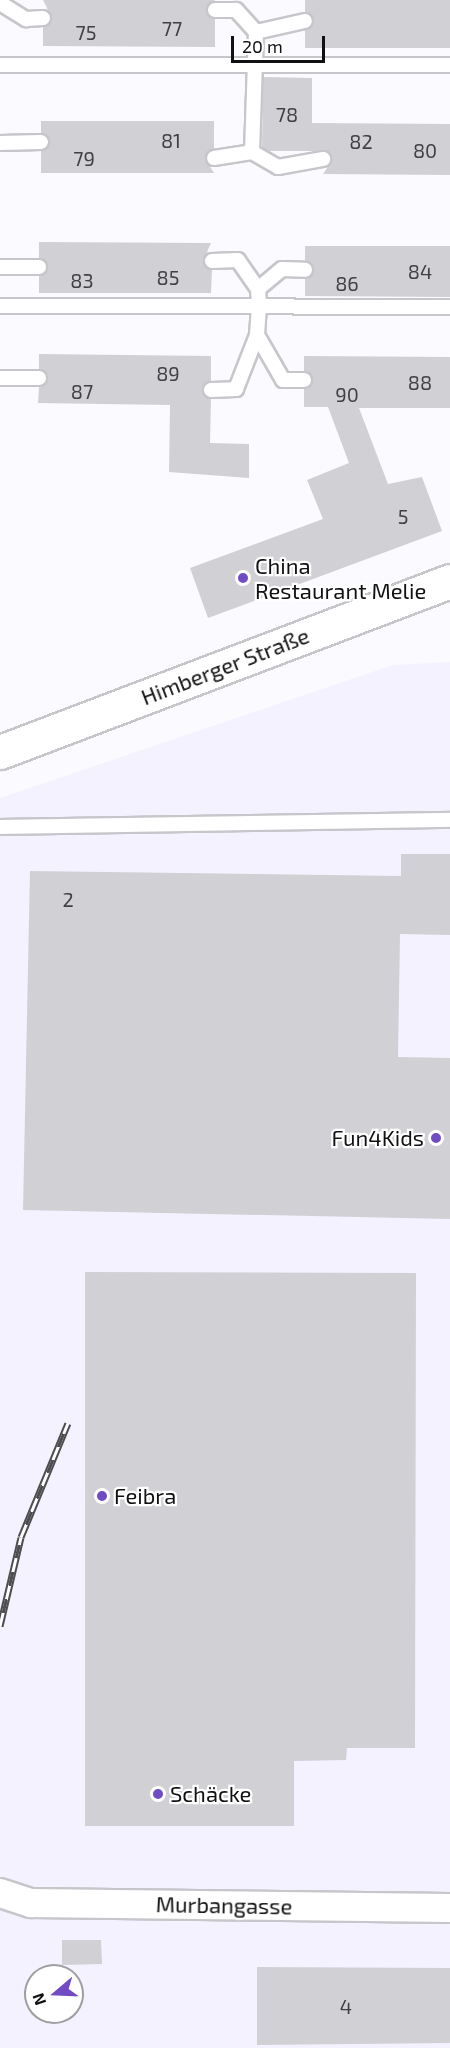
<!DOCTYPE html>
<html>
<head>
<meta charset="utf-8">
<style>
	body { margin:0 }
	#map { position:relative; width:450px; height:2048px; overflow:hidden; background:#fbfafe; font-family:"Exo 2",sans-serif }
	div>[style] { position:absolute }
	.built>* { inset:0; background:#f4f2ff }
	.building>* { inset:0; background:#d0d0d5 }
	.roads { filter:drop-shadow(2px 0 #c7c6cb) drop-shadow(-2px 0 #c7c6cb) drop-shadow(0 2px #c7c6cb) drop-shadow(0 -2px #c7c6cb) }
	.service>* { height:14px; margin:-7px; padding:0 7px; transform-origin:7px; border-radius:7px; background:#fff }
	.minor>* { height:28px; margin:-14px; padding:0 14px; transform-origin:14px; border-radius:14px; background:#fff }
	.primary>* { height:33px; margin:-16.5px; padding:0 16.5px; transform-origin:16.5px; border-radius:16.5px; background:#fff }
	.rail>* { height:7px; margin-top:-3.5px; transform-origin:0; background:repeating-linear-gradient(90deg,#fff 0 14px,#4d4c4e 0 28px); box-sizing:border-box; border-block:2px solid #4d4c4e }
	.dots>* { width:16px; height:16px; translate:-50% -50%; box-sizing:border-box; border:3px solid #fff; border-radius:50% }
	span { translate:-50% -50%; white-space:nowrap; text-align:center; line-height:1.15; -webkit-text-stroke:4.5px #fff; paint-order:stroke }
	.number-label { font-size:20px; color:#414043 }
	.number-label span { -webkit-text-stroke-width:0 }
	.poi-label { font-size:22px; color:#111012 }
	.left { translate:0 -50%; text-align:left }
	.right { translate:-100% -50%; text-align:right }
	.street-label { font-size:22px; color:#111012 }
	.north { position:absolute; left:24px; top:1964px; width:60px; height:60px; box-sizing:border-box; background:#fff; border:2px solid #a09fa0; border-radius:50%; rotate:251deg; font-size:16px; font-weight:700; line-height:24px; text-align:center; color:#111012 }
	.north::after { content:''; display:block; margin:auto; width:21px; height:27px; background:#714bc4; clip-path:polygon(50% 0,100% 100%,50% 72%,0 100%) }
	.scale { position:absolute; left:231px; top:36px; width:94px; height:27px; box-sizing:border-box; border:3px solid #111012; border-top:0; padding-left:8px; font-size:18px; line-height:21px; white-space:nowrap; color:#111012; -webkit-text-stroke:4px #fff; paint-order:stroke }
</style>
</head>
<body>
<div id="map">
	<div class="built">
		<div style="clip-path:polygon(evenodd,450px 662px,450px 2048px,0 2048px,0 798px,393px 665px,450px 662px,36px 1976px,72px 1976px,72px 2012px,36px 2012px,36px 1976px)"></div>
	</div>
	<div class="building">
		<div style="clip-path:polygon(43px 0,215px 0,206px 11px,215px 19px,215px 47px,43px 46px,43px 27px,52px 18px)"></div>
		<div style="clip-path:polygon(305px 0,450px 0,450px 48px,305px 48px,305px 30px,314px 20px,305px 12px)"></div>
		<div style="clip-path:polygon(263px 77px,312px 78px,312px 123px,450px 124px,450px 175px,323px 174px,332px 161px,327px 151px,268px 151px,262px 147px)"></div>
		<div style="clip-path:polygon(41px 121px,214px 121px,214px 149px,205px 159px,214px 173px,41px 173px,41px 151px,50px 142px,41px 133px)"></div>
		<div style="clip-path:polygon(39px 242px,211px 243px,203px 261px,212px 270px,211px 293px,39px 293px,39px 276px,48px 266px,39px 258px)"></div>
		<div style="clip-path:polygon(305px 246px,450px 246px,450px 297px,305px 296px,305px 279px,314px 270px,305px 261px)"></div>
		<div style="clip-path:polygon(39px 354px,211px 356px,211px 381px,202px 390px,211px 399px,210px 443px,249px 444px,249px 478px,169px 472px,170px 405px,38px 403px,39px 387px,48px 379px,39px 369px)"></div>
		<div style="clip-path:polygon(304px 356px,450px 357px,450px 408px,359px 408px,388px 484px,422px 477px,442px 531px,208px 618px,190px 568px,323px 519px,307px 480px,349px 463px,328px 407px,304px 407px,304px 389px,313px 381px,304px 371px)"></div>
		<div style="clip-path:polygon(401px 854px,450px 854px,450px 935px,400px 934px,398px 1057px,450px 1058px,450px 1219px,23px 1210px,30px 871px,401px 876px)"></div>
		<div style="clip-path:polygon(85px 1272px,416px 1273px,415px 1748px,347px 1748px,346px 1760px,294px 1761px,294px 1826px,85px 1826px)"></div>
		<div style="clip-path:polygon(62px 1940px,101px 1940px,102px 1964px,62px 1965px)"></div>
		<div style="clip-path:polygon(257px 1967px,450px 1968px,450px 2043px,257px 2045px)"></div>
	</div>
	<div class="roads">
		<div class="service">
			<div style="left:0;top:3px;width:31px;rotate:32deg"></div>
			<div style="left:26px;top:19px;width:17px;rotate:-3deg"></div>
			<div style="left:256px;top:32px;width:50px;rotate:-12.7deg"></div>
			<div style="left:0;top:65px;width:450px"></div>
			<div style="left:0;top:143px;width:41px;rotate:-1.4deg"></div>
			<div style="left:252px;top:152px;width:30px;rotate:30deg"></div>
			<div style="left:278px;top:167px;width:46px;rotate:-10.1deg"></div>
			<div style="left:214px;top:158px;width:38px;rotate:-9deg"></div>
			<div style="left:252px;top:152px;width:120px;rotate:-88.1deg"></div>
			<div style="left:256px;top:32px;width:30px;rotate:-132deg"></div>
			<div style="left:236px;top:10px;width:21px;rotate:180deg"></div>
			<div style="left:0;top:267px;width:39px"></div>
			<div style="left:258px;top:289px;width:31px;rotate:-40deg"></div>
			<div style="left:282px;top:269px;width:23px;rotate:2deg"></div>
			<div style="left:0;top:306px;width:450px;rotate:0.1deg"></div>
			<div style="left:257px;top:335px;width:52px;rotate:60deg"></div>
			<div style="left:283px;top:380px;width:21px"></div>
			<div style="left:0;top:378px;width:39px"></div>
			<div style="left:211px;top:390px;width:25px;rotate:-2deg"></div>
			<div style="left:236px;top:389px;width:58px;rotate:-68.7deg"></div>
			<div style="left:257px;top:335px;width:29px;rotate:-86deg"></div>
			<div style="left:259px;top:306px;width:17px;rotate:-93deg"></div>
			<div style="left:258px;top:289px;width:35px;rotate:-125deg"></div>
			<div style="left:238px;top:260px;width:26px;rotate:178deg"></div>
			<div style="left:0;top:827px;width:450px;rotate:-0.9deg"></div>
		</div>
		<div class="minor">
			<div style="left:0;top:1893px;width:33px;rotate:18deg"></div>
			<div style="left:31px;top:1903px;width:419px;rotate:0.7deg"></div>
		</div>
		<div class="primary">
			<div style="left:0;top:752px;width:481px;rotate:-20.8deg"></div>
		</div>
	</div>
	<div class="rail">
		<div style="left:0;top:1626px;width:91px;rotate:-76.7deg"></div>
		<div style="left:21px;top:1537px;width:123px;rotate:-67.6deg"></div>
	</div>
	<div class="dots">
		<div style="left:243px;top:578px;background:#714bc4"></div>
		<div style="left:436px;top:1138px;background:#714bc4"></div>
		<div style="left:102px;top:1496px;background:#714bc4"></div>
		<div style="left:158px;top:1794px;background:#714bc4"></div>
	</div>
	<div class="number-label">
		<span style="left:172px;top:28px">77</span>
		<span style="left:86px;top:32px">75</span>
		<span style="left:287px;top:114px">78</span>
		<span style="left:171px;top:140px">81</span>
		<span style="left:361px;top:141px">82</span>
		<span style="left:425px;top:150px">80</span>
		<span style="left:84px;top:158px">79</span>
		<span style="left:420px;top:271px">84</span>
		<span style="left:168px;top:277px">85</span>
		<span style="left:82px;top:280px">83</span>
		<span style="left:347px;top:283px">86</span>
		<span style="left:168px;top:373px">89</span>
		<span style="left:420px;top:382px">88</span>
		<span style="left:82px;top:391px">87</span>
		<span style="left:347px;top:394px">90</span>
		<span style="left:403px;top:516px">5</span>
		<span style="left:68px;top:899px">2</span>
		<span style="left:346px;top:2006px">4</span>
	</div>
	<div class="poi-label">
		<span class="left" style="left:255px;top:578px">China<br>Restaurant Melie</span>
		<span class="right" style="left:424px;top:1138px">Fun4Kids</span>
		<span class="left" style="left:114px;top:1496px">Feibra</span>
		<span class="left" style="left:170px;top:1794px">Schäcke</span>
	</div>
	<div class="street-label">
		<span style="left:225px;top:666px;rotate:-21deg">Himberger Straße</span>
		<span style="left:224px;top:1905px;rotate:1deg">Murbangasse</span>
	</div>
	<div class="north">N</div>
	<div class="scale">20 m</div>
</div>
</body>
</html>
